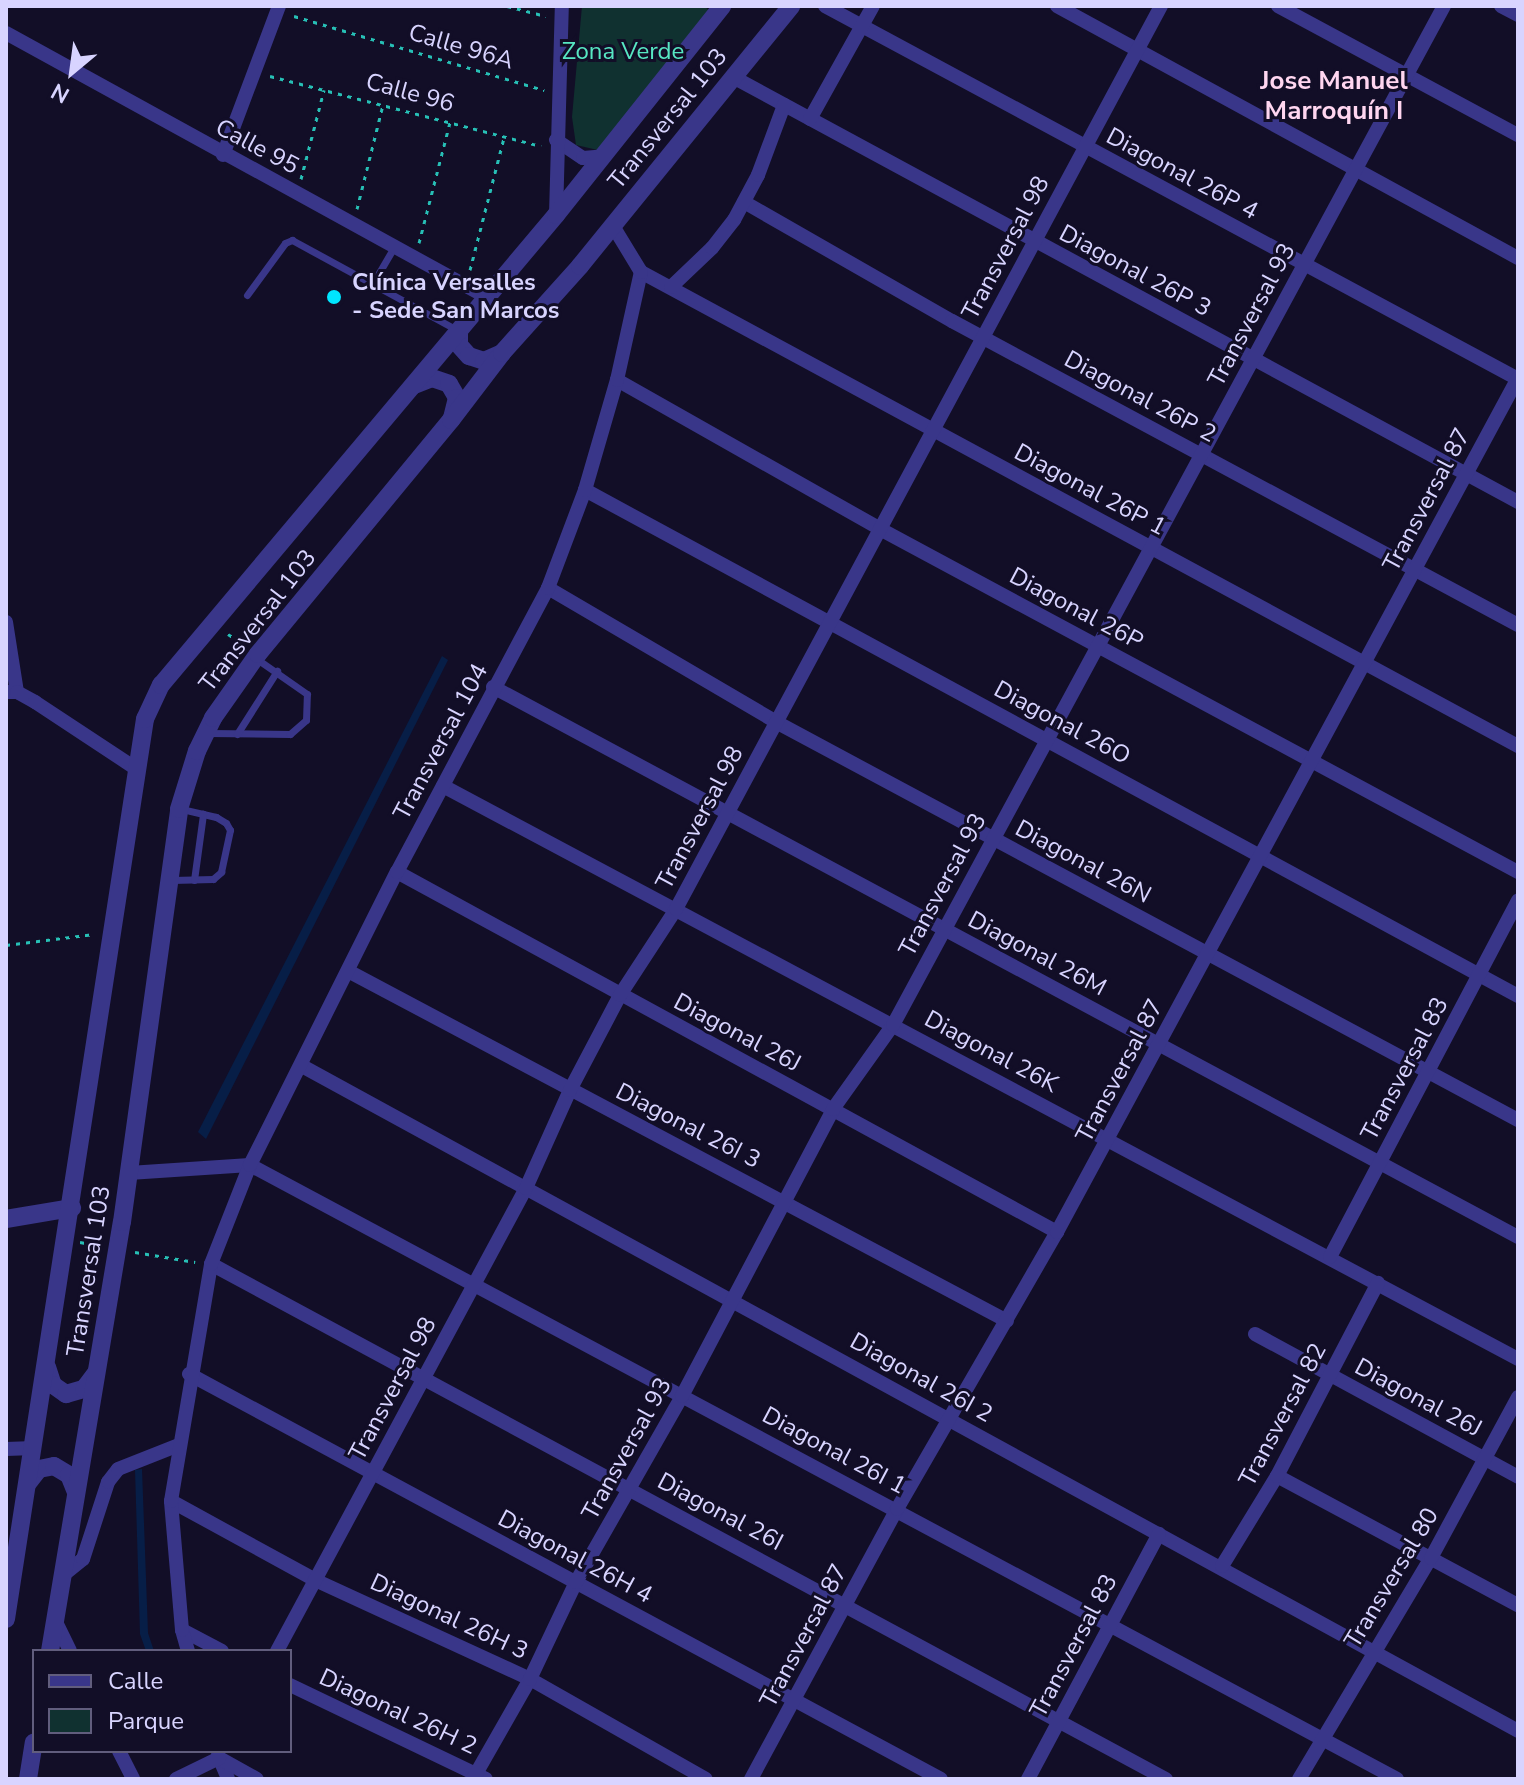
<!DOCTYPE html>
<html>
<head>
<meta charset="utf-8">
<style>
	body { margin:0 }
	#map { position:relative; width:1524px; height:1785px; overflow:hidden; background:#120e27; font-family:"Nunito Sans",sans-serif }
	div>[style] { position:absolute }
	.green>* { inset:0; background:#103130 }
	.water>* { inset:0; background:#071e47 }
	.path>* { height:3px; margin-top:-1.5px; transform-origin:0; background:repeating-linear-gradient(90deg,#27c0b6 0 4px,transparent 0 10px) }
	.service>* { height:7px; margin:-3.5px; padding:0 3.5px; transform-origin:3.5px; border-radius:3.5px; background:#393689 }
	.minor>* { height:14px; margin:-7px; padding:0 7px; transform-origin:7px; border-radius:7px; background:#393689 }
	.tertiary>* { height:18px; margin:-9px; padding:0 9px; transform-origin:9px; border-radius:9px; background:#393689 }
	.dots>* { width:22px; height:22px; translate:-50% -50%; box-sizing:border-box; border:4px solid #120e27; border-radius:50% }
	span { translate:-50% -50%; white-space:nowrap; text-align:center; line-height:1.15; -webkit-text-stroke:6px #120e27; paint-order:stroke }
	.street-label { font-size:24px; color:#d8d4ff }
	.park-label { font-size:24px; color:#57e7c3 }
	.poi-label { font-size:24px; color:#d8d4ff; font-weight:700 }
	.left { translate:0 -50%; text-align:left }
	.neighbourhood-label { font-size:26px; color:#ffd6f0; font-weight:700 }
	.frame { position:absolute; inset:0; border:8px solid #d8d4ff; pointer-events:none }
	.legend { position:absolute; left:32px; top:1649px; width:260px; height:104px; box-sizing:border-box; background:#120e27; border:2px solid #615d7d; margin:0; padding:10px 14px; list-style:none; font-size:24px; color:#d8d4ff }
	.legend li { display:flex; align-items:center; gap:16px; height:40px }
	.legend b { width:40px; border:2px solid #615d7d }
	.north { position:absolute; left:32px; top:32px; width:80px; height:80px; -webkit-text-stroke:6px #120e27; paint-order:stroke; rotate:209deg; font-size:22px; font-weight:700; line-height:32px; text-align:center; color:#d8d4ff }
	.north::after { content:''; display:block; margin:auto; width:28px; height:36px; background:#d8d4ff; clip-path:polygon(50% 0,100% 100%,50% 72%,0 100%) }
</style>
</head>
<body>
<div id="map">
	<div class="green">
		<div style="clip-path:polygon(582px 6px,704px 6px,712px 13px,602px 151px,576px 145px,572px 117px)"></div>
	</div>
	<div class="water">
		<div style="clip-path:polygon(442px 656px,448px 660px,206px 1139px,198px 1132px)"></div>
		<div style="clip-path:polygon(142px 1469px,148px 1633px,154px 1651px,146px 1651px,140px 1634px,135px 1470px)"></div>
	</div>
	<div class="path">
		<div style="left:507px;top:6px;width:40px;rotate:14.4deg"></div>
		<div style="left:294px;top:16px;width:261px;rotate:16.5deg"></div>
		<div style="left:270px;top:76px;width:280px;rotate:14.5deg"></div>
		<div style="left:301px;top:179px;width:92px;rotate:-75.5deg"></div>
		<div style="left:357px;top:209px;width:107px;rotate:-76deg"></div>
		<div style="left:419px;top:243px;width:125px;rotate:-75.6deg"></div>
		<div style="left:470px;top:270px;width:136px;rotate:-75.6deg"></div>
		<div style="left:228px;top:634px;width:20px;rotate:33deg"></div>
		<div style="left:6px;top:945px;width:89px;rotate:-7.1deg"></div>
		<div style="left:80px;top:1242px;width:20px;rotate:11deg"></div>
		<div style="left:135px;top:1252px;width:61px;rotate:9.5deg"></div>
	</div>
	<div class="service">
		<div style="left:373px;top:283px;width:42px;rotate:-59.7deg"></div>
		<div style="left:247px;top:295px;width:64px;rotate:-53.8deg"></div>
		<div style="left:285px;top:243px;width:8px;rotate:-23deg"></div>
		<div style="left:292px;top:240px;width:188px;rotate:28.6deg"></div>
		<div style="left:208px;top:733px;width:82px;rotate:0.7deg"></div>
		<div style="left:290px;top:734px;width:21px;rotate:-41deg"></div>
		<div style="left:306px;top:720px;width:26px;rotate:-88deg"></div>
		<div style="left:307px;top:694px;width:61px;rotate:-145deg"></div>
		<div style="left:237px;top:734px;width:75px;rotate:-57.6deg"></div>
		<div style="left:172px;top:880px;width:41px;rotate:-1.4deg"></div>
		<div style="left:213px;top:879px;width:11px;rotate:-41deg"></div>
		<div style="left:221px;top:872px;width:43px;rotate:-77.9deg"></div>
		<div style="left:230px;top:830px;width:8px;rotate:-120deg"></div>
		<div style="left:226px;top:823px;width:12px;rotate:-149deg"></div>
		<div style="left:216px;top:817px;width:37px;rotate:-167deg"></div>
		<div style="left:194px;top:880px;width:67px;rotate:-82.2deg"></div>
	</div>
	<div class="minor">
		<div style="left:825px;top:6px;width:787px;rotate:28.29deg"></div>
		<div style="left:1057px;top:6px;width:525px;rotate:28.66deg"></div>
		<div style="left:1278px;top:6px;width:272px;rotate:28.3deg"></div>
		<div style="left:1501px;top:6px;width:19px;rotate:28deg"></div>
		<div style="left:6px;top:33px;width:550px;rotate:28.8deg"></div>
		<div style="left:733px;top:77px;width:893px;rotate:28.43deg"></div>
		<div style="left:810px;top:119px;width:129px;rotate:-60.9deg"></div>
		<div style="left:556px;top:140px;width:32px;rotate:34deg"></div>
		<div style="left:583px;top:158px;width:21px;rotate:-5deg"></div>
		<div style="left:223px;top:155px;width:159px;rotate:-69.4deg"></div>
		<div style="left:744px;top:202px;width:240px;rotate:29.8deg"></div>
		<div style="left:952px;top:321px;width:642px;rotate:28.24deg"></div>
		<div style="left:556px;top:215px;width:209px;rotate:-88.4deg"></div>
		<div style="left:641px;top:272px;width:997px;rotate:28.39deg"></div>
		<div style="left:671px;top:287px;width:57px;rotate:-43.6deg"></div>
		<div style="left:712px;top:248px;width:36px;rotate:-52deg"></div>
		<div style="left:734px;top:220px;width:51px;rotate:-61.9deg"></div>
		<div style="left:758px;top:175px;width:75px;rotate:-69.6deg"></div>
		<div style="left:617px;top:380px;width:302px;rotate:29.5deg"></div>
		<div style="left:880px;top:529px;width:724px;rotate:28.26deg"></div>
		<div style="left:585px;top:490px;width:1061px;rotate:28.47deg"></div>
		<div style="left:548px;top:588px;width:264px;rotate:30.4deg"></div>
		<div style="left:776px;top:722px;width:842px;rotate:28.21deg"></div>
		<div style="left:6px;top:622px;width:71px;rotate:81.1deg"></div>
		<div style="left:493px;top:687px;width:1163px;rotate:28.22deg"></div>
		<div style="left:6px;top:692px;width:11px"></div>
		<div style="left:17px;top:692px;width:21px;rotate:29deg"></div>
		<div style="left:35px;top:702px;width:120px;rotate:33.4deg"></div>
		<div style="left:443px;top:786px;width:1218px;rotate:28.06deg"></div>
		<div style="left:397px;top:872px;width:752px;rotate:28.61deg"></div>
		<div style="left:348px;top:971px;width:746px;rotate:27.97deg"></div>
		<div style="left:302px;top:1066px;width:1386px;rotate:28.67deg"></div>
		<div style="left:129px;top:1173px;width:121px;rotate:-3.8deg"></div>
		<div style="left:250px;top:1165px;width:1301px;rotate:28.16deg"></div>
		<div style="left:1330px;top:1257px;width:403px;rotate:-62.2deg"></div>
		<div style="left:211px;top:1264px;width:1085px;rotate:28.34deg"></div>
		<div style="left:1255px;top:1334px;width:299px;rotate:28.5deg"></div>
		<div style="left:189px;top:1374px;width:854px;rotate:28.31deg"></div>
		<div style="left:6px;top:1449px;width:28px;rotate:-2deg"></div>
		<div style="left:1277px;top:1476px;width:273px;rotate:28.2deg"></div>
		<div style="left:171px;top:1501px;width:164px;rotate:28.7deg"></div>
		<div style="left:315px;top:1580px;width:237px;rotate:24.7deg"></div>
		<div style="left:530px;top:1679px;width:202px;rotate:29.6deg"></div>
		<div style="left:1222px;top:1566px;width:105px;rotate:-58.6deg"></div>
		<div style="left:1277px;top:1476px;width:218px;rotate:-62.4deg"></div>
		<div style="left:62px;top:1576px;width:27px;rotate:-39deg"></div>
		<div style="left:83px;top:1559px;width:81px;rotate:-72deg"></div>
		<div style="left:108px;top:1482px;width:16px;rotate:-52deg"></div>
		<div style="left:118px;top:1469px;width:66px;rotate:-21.5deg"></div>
		<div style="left:55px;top:1620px;width:34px;rotate:64deg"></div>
		<div style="left:182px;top:1630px;width:45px;rotate:27.7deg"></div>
		<div style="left:188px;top:1651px;width:22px;rotate:-106deg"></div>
		<div style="left:182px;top:1630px;width:129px;rotate:-94.9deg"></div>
		<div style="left:171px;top:1501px;width:240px;rotate:-80.4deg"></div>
		<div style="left:211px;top:1264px;width:106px;rotate:-68.5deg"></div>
		<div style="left:250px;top:1165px;width:328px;rotate:-63.4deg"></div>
		<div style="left:397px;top:872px;width:322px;rotate:-62deg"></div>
		<div style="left:548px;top:588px;width:105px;rotate:-69.3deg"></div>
		<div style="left:585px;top:490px;width:115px;rotate:-73.8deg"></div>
		<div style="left:617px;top:380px;width:111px;rotate:-77.5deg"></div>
		<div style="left:641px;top:272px;width:54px;rotate:-121.3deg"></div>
		<div style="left:277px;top:1651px;width:526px;rotate:-61.73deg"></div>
		<div style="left:526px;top:1188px;width:107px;rotate:-65.8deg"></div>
		<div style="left:570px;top:1090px;width:107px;rotate:-62.2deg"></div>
		<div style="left:620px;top:995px;width:103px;rotate:-56.9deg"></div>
		<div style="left:676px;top:909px;width:1025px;rotate:-61.76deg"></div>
		<div style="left:290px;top:1685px;width:217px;rotate:25.6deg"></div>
		<div style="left:119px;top:1751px;width:31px;rotate:63deg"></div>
		<div style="left:218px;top:1755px;width:26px;rotate:67deg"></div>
		<div style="left:219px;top:1758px;width:43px;rotate:28.9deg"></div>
		<div style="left:176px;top:1779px;width:48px;rotate:-26deg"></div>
		<div style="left:473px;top:1779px;width:115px;rotate:-60.3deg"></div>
		<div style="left:530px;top:1679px;width:107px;rotate:-64.6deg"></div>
		<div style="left:576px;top:1582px;width:214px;rotate:-60.3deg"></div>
		<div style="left:682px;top:1396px;width:324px;rotate:-62.2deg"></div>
		<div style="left:833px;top:1109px;width:103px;rotate:-54.5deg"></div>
		<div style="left:893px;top:1025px;width:1158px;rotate:-61.6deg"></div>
		<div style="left:751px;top:1779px;width:307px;rotate:-61.6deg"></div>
		<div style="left:897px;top:1509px;width:320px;rotate:-60deg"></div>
		<div style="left:1057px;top:1232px;width:970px;rotate:-61.64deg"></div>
		<div style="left:1028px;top:1779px;width:278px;rotate:-61.9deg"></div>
		<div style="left:1299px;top:1779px;width:257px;rotate:-59.2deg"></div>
		<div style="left:1431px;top:1558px;width:183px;rotate:-61.6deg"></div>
	</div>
	<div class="tertiary">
		<div style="left:459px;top:331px;width:14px;rotate:90deg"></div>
		<div style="left:459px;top:345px;width:15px;rotate:48deg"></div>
		<div style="left:469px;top:356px;width:16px;rotate:18deg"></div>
		<div style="left:484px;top:361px;width:20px;rotate:-24deg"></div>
		<div style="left:414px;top:385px;width:19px;rotate:-21deg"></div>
		<div style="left:432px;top:378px;width:18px;rotate:19deg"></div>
		<div style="left:449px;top:384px;width:16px;rotate:60deg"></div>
		<div style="left:457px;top:398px;width:21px;rotate:104deg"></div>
		<div style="left:6px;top:1219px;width:67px;rotate:-9.5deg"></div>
		<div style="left:47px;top:1367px;width:19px;rotate:72deg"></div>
		<div style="left:53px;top:1385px;width:16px;rotate:35deg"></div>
		<div style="left:66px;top:1394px;width:19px;rotate:-16deg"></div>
		<div style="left:84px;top:1389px;width:20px;rotate:-53deg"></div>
		<div style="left:28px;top:1483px;width:18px;rotate:-52deg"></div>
		<div style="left:39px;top:1469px;width:15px;rotate:-11deg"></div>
		<div style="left:54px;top:1466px;width:17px;rotate:31deg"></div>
		<div style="left:69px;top:1475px;width:18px;rotate:68deg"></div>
		<div style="left:6px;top:1619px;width:911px;rotate:-81.22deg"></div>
		<div style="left:145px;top:719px;width:38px;rotate:-65deg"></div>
		<div style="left:161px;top:685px;width:614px;rotate:-49.96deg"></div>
		<div style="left:556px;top:215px;width:267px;rotate:-51.5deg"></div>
		<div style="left:50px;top:1651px;width:435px;rotate:-80.5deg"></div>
		<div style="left:122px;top:1222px;width:417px;rotate:-82.1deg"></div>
		<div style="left:179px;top:809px;width:61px;rotate:-72.8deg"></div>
		<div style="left:197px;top:751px;width:37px;rotate:-64deg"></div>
		<div style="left:213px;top:718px;width:78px;rotate:-54.9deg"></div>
		<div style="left:258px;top:654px;width:303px;rotate:-50.5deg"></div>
		<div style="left:451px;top:420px;width:84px;rotate:-52.7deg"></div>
		<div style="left:502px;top:353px;width:117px;rotate:-48.1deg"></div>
		<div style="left:580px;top:266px;width:335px;rotate:-50.9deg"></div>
		<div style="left:28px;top:1779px;width:37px;rotate:-81deg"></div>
	</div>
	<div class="dots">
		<div style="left:334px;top:297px;background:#00e6ff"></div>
	</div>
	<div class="street-label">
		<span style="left:461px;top:47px;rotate:16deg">Calle 96A</span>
		<span style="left:410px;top:93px;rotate:15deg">Calle 96</span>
		<span style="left:668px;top:119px;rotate:-51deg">Transversal 103</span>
		<span style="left:257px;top:147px;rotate:28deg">Calle 95</span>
		<span style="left:1182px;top:174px;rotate:28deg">Diagonal 26P 4</span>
		<span style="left:1006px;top:248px;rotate:-62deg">Transversal 98</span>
		<span style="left:1135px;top:271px;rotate:28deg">Diagonal 26P 3</span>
		<span style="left:1252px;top:315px;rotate:-62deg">Transversal 93</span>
		<span style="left:1140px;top:397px;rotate:28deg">Diagonal 26P 2</span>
		<span style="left:1090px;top:490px;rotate:28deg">Diagonal 26P 1</span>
		<span style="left:1427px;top:500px;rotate:-62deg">Transversal 87</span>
		<span style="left:1076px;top:609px;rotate:28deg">Diagonal 26P</span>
		<span style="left:258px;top:621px;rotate:-52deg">Transversal 103</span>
		<span style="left:1062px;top:723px;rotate:28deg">Diagonal 26O</span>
		<span style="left:441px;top:742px;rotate:-62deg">Transversal 104</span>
		<span style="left:700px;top:818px;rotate:-62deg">Transversal 98</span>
		<span style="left:1083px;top:862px;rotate:28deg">Diagonal 26N</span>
		<span style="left:943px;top:885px;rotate:-62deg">Transversal 93</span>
		<span style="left:1037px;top:954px;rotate:28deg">Diagonal 26M</span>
		<span style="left:737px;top:1033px;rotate:28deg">Diagonal 26J</span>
		<span style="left:991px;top:1052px;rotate:28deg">Diagonal 26K</span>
		<span style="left:1405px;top:1069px;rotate:-62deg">Transversal 83</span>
		<span style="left:1120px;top:1071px;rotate:-62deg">Transversal 87</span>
		<span style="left:688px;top:1126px;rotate:27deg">Diagonal 26I 3</span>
		<span style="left:89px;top:1271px;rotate:-81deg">Transversal 103</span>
		<span style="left:921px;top:1378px;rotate:29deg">Diagonal 26I 2</span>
		<span style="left:393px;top:1389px;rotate:-62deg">Transversal 98</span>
		<span style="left:1418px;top:1398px;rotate:28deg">Diagonal 26J</span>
		<span style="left:1283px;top:1415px;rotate:-62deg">Transversal 82</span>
		<span style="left:627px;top:1449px;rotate:-61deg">Transversal 93</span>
		<span style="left:834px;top:1451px;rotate:28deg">Diagonal 26I 1</span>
		<span style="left:720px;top:1512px;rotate:28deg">Diagonal 26I</span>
		<span style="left:575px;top:1557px;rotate:28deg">Diagonal 26H 4</span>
		<span style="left:1392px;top:1578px;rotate:-59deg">Transversal 80</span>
		<span style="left:449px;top:1617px;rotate:25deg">Diagonal 26H 3</span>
		<span style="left:804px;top:1636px;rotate:-62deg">Transversal 87</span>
		<span style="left:1074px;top:1646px;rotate:-62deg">Transversal 83</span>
		<span style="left:398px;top:1712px;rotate:25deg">Diagonal 26H 2</span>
	</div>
	<div class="park-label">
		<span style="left:623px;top:52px">Zona Verde</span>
	</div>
	<div class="poi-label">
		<span class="left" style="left:352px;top:297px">Clínica Versalles<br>- Sede San Marcos</span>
	</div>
	<div class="neighbourhood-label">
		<span style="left:1334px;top:96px">Jose Manuel<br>Marroquín I</span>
	</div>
	<div class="frame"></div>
	<ul class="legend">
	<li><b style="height:10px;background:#393689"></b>Calle</li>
	<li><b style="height:22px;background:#103130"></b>Parque</li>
	</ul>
	<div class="north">N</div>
</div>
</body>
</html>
